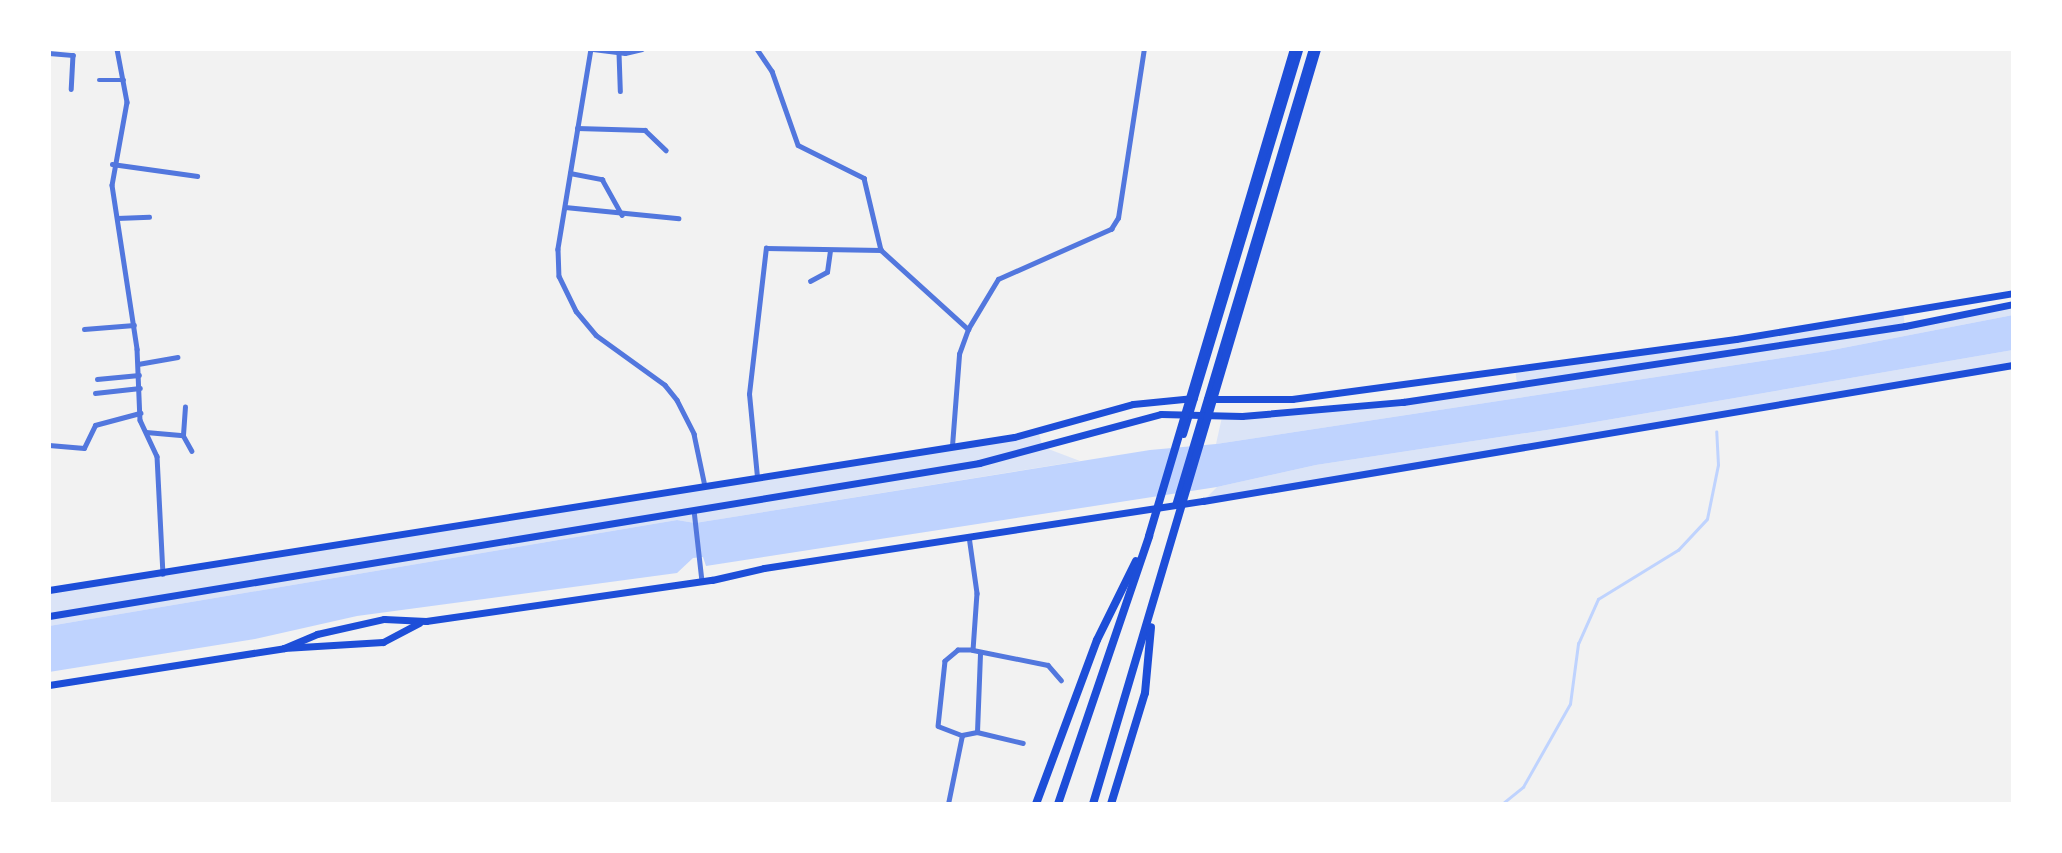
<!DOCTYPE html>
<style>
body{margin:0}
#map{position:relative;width:2062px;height:853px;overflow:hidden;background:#f2f2f2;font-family:"Public Sans",sans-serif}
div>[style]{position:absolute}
.green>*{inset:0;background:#dbe4f7}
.water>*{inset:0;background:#bfd3fe}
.stream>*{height:2.5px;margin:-1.25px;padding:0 1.25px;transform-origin:1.25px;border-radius:1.25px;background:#bfd3fe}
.minor>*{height:4.5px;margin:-2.25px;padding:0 2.25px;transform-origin:2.25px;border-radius:2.25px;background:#5277de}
.primary>*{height:7px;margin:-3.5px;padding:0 3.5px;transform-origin:3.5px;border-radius:3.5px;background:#1d4ed8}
.motorway>*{height:8px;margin:-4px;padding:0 4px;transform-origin:4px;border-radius:4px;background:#1d4ed8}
span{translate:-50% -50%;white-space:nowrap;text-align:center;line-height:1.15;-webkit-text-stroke:6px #fff;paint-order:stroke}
.frame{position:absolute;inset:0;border:51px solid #fff;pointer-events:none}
</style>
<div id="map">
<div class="green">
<div style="clip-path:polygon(2013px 304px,2013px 315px,1827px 351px,1216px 444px,1222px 417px,1293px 413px,1517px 384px,1515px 368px,1903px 312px,1905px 326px)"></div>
<div style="clip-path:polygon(2013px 350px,2013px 365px,1203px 501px,1217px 487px,1316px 465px,1566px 427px)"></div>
<div style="clip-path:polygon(1038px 431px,1043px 447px,1080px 461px,695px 523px,677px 520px,49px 626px,49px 590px)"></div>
</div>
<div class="water">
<div style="clip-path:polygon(2013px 315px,2013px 350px,1566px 427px,1316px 465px,1217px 487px,706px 566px,703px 557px,693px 558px,677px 573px,357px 616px,255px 639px,49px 672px,49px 626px,677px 520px,695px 523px,1150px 450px,1216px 444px,1827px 351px)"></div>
</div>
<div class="stream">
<div style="left:1502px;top:804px;width:27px;rotate:-39deg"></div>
<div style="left:1523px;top:787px;width:95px;rotate:-60.5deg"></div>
<div style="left:1570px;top:704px;width:61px;rotate:-82.4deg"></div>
<div style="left:1578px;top:644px;width:49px;rotate:-66deg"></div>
<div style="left:1598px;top:599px;width:94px;rotate:-31.5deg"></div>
<div style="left:1678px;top:550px;width:42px;rotate:-46.9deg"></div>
<div style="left:1707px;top:519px;width:55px;rotate:-78.5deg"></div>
<div style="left:1718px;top:465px;width:33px;rotate:-93deg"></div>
</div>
<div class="minor">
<div style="left:117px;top:49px;width:54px;rotate:79.3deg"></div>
<div style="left:127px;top:102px;width:84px;rotate:100.2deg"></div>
<div style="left:112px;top:185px;width:166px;rotate:81.3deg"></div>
<div style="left:137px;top:349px;width:71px;rotate:87.6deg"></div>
<div style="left:140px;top:420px;width:40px;rotate:65deg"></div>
<div style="left:157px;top:456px;width:118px;rotate:87.1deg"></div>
<div style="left:591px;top:49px;width:203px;rotate:99.4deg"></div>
<div style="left:558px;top:249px;width:27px;rotate:88deg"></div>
<div style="left:559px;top:276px;width:39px;rotate:64deg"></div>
<div style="left:576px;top:311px;width:31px;rotate:50deg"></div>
<div style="left:596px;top:335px;width:85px;rotate:35.9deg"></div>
<div style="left:665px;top:385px;width:19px;rotate:51deg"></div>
<div style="left:677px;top:400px;width:38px;rotate:63deg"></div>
<div style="left:694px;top:434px;width:53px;rotate:78.1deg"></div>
<div style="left:593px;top:49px;width:32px;rotate:7deg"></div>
<div style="left:625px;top:53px;width:17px;rotate:-13deg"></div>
<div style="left:757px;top:49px;width:27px;rotate:56deg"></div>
<div style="left:772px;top:71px;width:78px;rotate:70.6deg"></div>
<div style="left:798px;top:145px;width:74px;rotate:26.6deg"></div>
<div style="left:864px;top:178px;width:74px;rotate:76.7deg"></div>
<div style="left:881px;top:250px;width:118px;rotate:42.2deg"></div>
<div style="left:49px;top:53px;width:24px;rotate:5deg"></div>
<div style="left:73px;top:55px;width:34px;rotate:93deg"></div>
<div style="left:619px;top:53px;width:38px;rotate:88deg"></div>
<div style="left:99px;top:80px;width:25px"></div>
<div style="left:577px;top:128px;width:68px;rotate:1.7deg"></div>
<div style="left:645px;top:130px;width:29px;rotate:44deg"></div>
<div style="left:112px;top:164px;width:86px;rotate:8deg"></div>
<div style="left:570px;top:173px;width:33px;rotate:11deg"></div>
<div style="left:602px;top:179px;width:41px;rotate:60.9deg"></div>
<div style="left:565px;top:207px;width:114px;rotate:5.6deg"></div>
<div style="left:117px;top:218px;width:32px;rotate:-2deg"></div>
<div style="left:810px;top:281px;width:19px;rotate:-28deg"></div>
<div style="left:827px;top:272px;width:21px;rotate:-82deg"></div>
<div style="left:84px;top:329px;width:50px;rotate:-4.6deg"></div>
<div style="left:138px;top:364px;width:40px;rotate:-10deg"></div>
<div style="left:97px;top:379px;width:42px;rotate:-5.4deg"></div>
<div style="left:95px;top:393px;width:45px;rotate:-6.3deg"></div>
<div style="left:146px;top:432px;width:37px;rotate:5deg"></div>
<div style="left:183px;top:435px;width:18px;rotate:61deg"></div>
<div style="left:183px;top:435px;width:28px;rotate:-86deg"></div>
<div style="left:49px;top:445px;width:35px;rotate:5deg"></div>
<div style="left:84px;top:448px;width:25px;rotate:-64deg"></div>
<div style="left:95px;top:425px;width:47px;rotate:-14.9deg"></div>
<div style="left:952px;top:446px;width:92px;rotate:-85.6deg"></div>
<div style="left:959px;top:354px;width:27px;rotate:-70deg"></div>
<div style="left:968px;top:329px;width:58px;rotate:-59deg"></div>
<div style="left:998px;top:279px;width:124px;rotate:-23.9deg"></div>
<div style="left:1111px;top:229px;width:13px;rotate:-58deg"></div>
<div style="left:1118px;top:218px;width:171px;rotate:-81.3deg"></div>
<div style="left:757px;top:477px;width:83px;rotate:-95.5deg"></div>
<div style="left:749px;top:394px;width:147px;rotate:-83.4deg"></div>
<div style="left:766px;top:248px;width:115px;rotate:1deg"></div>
<div style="left:694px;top:510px;width:71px;rotate:83.6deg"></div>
<div style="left:969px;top:536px;width:58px;rotate:82deg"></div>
<div style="left:977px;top:593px;width:57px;rotate:94deg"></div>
<div style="left:973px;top:650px;width:76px;rotate:11.3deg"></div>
<div style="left:1048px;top:665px;width:20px;rotate:49deg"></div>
<div style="left:973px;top:650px;width:15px;rotate:180deg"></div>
<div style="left:958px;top:650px;width:17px;rotate:140deg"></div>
<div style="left:945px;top:661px;width:65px;rotate:96.1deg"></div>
<div style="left:938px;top:726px;width:26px;rotate:21deg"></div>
<div style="left:962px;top:735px;width:15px;rotate:-11deg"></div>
<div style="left:977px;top:732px;width:47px;rotate:13.4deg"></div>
<div style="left:977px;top:732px;width:78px;rotate:-87.8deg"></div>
<div style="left:948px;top:804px;width:70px;rotate:-78.5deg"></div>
</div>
<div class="primary">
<div style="left:1207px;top:399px;width:85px"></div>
<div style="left:1292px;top:399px;width:448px;rotate:-7.7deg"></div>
<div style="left:1736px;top:339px;width:281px;rotate:-9.4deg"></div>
<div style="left:1183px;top:434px;width:402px;rotate:-73.2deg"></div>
<div style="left:1175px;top:505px;width:476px;rotate:-73.3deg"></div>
<div style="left:49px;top:590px;width:977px;rotate:-9.01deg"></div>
<div style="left:1014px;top:437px;width:123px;rotate:-15.5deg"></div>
<div style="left:1133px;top:404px;width:61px;rotate:-5.6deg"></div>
<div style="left:49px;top:616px;width:943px;rotate:-9.34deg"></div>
<div style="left:979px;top:463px;width:188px;rotate:-15.1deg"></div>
<div style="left:1161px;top:414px;width:81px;rotate:1.4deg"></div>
<div style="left:1242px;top:416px;width:162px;rotate:-5deg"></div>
<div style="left:1403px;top:402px;width:508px;rotate:-8.61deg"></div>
<div style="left:1905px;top:326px;width:110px;rotate:-11.5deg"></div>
<div style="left:284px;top:648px;width:36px;rotate:-23deg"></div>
<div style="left:317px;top:634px;width:69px;rotate:-12.6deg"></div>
<div style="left:384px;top:619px;width:42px;rotate:2.7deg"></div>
<div style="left:426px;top:621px;width:289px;rotate:-8.2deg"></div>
<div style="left:712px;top:580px;width:53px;rotate:-13deg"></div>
<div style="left:764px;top:568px;width:444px;rotate:-8.7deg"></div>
<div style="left:1203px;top:501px;width:821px;rotate:-9.53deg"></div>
<div style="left:49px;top:685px;width:238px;rotate:-8.9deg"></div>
<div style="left:284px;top:648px;width:99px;rotate:-3.5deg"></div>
<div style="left:383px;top:642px;width:41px;rotate:-27.8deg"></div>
</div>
<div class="motorway">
<div style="left:1036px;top:804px;width:175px;rotate:-69.6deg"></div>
<div style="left:1097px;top:640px;width:88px;rotate:-63.7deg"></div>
<div style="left:1058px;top:804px;width:283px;rotate:-71.2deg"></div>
<div style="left:1149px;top:536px;width:508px;rotate:-73.42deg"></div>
<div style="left:1093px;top:804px;width:788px;rotate:-73.47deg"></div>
<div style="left:1111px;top:804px;width:116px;rotate:-73deg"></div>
<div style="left:1145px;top:693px;width:66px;rotate:-84.8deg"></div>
</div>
<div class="frame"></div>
</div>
